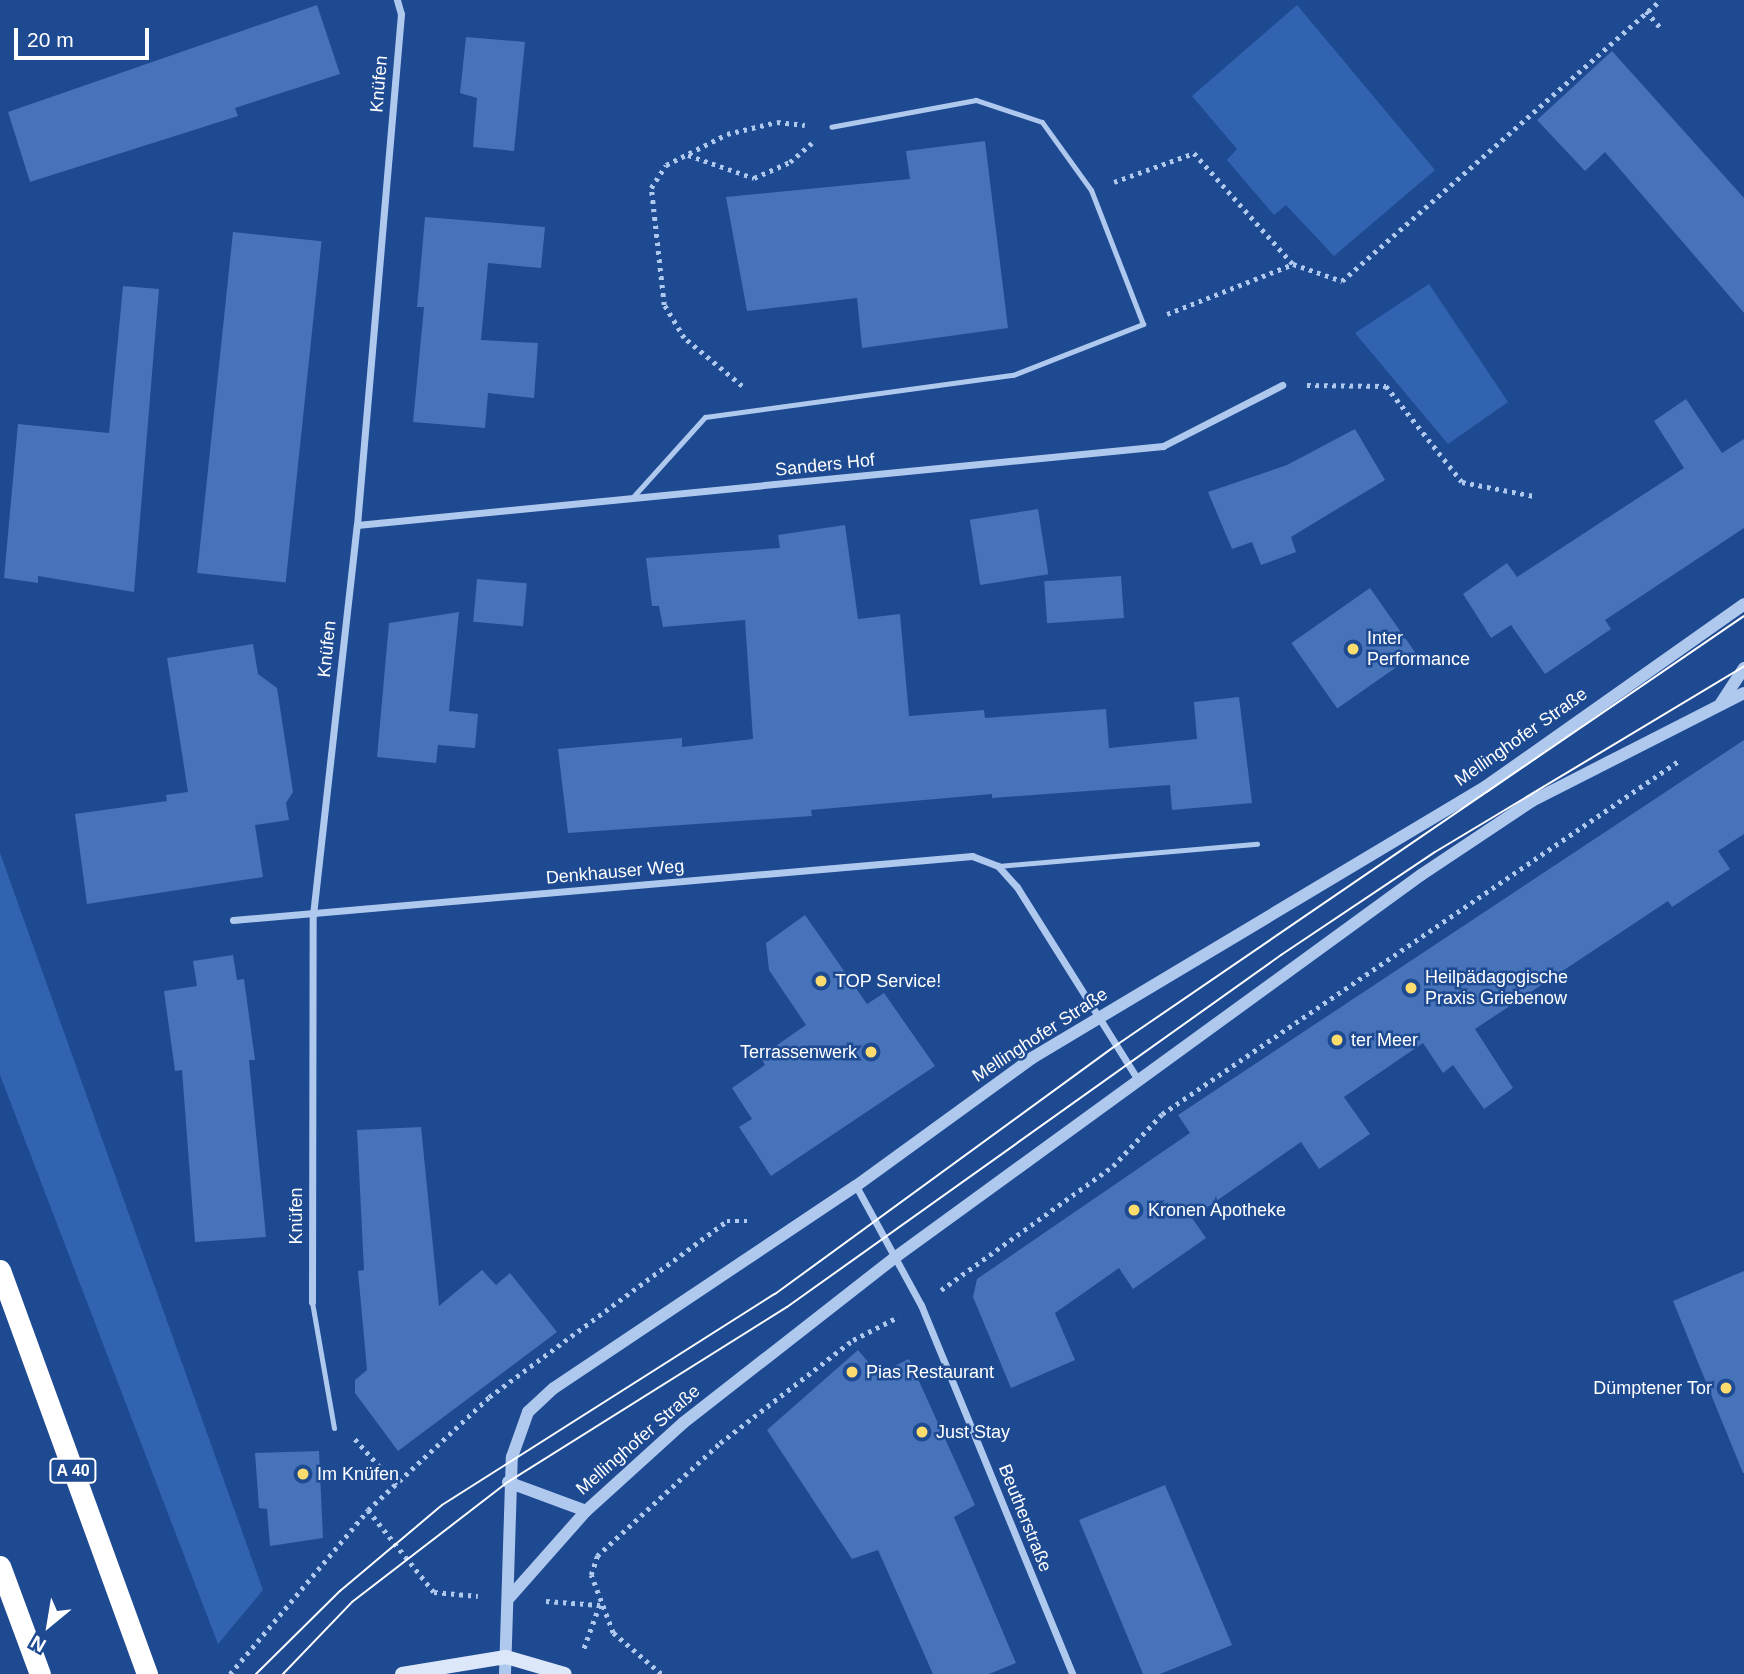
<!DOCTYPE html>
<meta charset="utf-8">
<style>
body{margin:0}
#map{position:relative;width:1744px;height:1674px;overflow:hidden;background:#1e4a92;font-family:Helvetica,sans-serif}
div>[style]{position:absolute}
.green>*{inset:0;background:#3163b0}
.building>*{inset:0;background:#4673b9;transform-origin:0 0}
.path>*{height:4.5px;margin-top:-2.25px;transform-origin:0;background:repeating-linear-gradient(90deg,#afc8ee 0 3.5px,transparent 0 8.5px)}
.service>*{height:5px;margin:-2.5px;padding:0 2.5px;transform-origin:2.5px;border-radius:2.5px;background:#afc8ee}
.minor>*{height:7px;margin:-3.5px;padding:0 3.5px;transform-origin:3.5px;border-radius:3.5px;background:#afc8ee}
.tertiary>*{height:12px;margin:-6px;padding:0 6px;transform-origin:6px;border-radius:6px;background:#afc8ee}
.secondary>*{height:14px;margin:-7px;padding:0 7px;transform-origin:7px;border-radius:7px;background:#dce7fa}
.motorway>*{height:21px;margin:-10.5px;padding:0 10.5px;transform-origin:10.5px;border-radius:10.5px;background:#fff}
.tram>*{height:2px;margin:-1px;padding:0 1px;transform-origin:1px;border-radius:1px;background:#fff}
.dots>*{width:19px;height:19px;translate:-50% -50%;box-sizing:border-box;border:4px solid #1e4a92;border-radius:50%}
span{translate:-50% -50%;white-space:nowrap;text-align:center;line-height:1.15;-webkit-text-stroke:5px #1e4a92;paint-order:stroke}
.shield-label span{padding:2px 5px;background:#1e4a92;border:2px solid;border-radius:5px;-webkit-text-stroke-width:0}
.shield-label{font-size:16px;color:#fff;font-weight:700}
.street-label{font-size:18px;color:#fff}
.poi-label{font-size:18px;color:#fff}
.left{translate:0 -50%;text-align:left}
.right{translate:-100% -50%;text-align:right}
.north{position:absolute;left:14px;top:1590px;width:70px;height:70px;-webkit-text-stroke:5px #1e4a92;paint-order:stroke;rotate:210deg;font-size:19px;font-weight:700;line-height:28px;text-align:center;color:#fff}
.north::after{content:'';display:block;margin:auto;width:24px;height:32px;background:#fff;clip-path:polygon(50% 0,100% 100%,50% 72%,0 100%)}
.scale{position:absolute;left:14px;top:28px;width:135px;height:32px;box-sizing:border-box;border:4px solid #fff;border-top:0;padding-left:9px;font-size:21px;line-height:24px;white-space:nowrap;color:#fff;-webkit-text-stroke:5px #1e4a92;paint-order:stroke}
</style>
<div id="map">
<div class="green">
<div style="clip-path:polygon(1297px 5px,1435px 170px,1334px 256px,1286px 205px,1274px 215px,1227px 160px,1237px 149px,1192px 96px)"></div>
<div style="clip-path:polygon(1429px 284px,1508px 402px,1448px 444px,1355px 333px)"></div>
<div style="clip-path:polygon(0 853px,263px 1590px,218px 1644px,0 1075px)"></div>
</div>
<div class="building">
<div style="clip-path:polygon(317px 5px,340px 74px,235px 108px,238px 116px,30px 182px,8px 112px)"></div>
<div style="clip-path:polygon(466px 37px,525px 42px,514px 151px,473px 147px,477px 98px,460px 93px)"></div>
<div style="clip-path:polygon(1612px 51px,1744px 198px,1744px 313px,1605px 152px,1585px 171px,1537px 120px)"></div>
<div style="clip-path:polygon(985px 141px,1008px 328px,862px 348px,857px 298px,747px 311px,726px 197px,910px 179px,906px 151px)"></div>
<div style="clip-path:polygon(425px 217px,545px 227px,541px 268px,488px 263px,481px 340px,538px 343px,534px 398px,488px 393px,485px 428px,413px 422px,424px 307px,417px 307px)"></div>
<div style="left:233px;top:232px;width:89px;height:343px;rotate:6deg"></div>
<div style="clip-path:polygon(123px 286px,159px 289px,134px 592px,38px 576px,38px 583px,4px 578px,18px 424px,109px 433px)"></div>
<div style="clip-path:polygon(1686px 399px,1722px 453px,1744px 439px,1744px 528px,1605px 620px,1611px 629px,1545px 674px,1511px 625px,1491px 638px,1463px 594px,1507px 563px,1517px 577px,1684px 468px,1654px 421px)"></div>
<div style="clip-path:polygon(1355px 429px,1385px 480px,1291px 537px,1296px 552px,1261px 565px,1252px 542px,1232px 549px,1208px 492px,1287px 465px)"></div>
<div style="left:1038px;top:509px;width:66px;height:69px;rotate:81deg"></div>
<div style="clip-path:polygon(845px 525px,858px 619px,900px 614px,909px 716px,984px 710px,985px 718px,1106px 709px,1109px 748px,1197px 739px,1194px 702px,1239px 697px,1252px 803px,1172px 810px,1170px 785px,992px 798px,992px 794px,811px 810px,812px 816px,568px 833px,558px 749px,682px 738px,682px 747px,753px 739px,745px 620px,663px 627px,659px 606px,652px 606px,646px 558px,780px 548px,778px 535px)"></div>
<div style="left:1121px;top:576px;width:42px;height:77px;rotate:86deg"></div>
<div style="left:477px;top:579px;width:50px;height:43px;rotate:5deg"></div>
<div style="left:1370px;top:588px;width:80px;height:96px;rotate:55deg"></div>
<div style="clip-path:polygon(459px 612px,449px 711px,478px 714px,475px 748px,438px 745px,436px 763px,377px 757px,389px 623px)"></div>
<div style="clip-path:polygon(253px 644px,258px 674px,277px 688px,293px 792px,286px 803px,289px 820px,255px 825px,263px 877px,87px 904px,75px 814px,167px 801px,166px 795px,188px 792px,167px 658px)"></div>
<div style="clip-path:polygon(1744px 740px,1744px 834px,1718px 851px,1730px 869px,1672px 907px,1668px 901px,1475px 1029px,1513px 1088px,1484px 1109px,1453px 1065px,1443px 1073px,1423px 1043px,1344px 1097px,1370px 1134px,1319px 1169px,1301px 1142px,1192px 1218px,1206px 1238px,1133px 1289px,1119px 1268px,1055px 1313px,1075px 1360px,1011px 1388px,973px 1297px,977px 1279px,1190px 1133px,1178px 1115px)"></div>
<div style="clip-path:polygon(805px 915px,867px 1004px,884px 993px,935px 1066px,771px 1176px,739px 1127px,752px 1119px,732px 1088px,765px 1065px,760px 1057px,806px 1025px,769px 970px,766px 943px)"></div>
<div style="clip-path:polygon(233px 955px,237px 980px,244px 979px,255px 1060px,249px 1060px,266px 1237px,195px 1242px,182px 1070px,175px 1071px,164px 991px,197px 986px,193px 961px)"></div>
<div style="clip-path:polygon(421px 1127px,439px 1306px,482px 1270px,496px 1285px,510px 1273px,557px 1332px,398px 1451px,355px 1393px,355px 1380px,367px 1370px,358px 1271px,364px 1270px,357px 1130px)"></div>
<div style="clip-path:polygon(1744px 1271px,1744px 1473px,1743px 1473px,1673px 1301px)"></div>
<div style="clip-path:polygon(858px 1350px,878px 1374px,909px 1359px,975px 1505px,954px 1517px,1016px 1663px,989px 1674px,933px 1674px,878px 1550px,852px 1559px,767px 1430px)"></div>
<div style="clip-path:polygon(319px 1451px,323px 1538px,270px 1546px,267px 1509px,259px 1508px,255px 1453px)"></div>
<div style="clip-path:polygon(1165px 1485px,1232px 1645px,1160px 1674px,1143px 1674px,1079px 1520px)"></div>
</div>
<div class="path">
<div style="left:1646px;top:11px;width:21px;rotate:49deg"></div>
<div style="left:688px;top:155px;width:70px;rotate:19.2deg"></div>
<div style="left:754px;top:178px;width:39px;rotate:-24deg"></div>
<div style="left:790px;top:162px;width:29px;rotate:-41deg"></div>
<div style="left:1114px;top:182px;width:85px;rotate:-19.9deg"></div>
<div style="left:1194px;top:153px;width:149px;rotate:48.3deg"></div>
<div style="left:1167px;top:314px;width:136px;rotate:-21.6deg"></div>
<div style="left:1293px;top:264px;width:52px;rotate:19.1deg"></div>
<div style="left:1342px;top:281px;width:425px;rotate:-41.4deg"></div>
<div style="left:1307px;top:385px;width:79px;rotate:0.7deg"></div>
<div style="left:1386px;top:386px;width:122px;rotate:51.6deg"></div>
<div style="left:1462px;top:482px;width:73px;rotate:11deg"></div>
<div style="left:742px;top:386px;width:75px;rotate:-140.4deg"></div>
<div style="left:684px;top:338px;width:39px;rotate:-121deg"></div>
<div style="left:664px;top:305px;width:118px;rotate:-96.3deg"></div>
<div style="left:651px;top:188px;width:27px;rotate:-57deg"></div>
<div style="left:666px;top:165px;width:68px;rotate:-26.9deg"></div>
<div style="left:727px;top:134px;width:51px;rotate:-13.5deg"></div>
<div style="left:777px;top:122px;width:28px;rotate:6deg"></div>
<div style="left:941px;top:1290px;width:212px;rotate:-35.8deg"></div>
<div style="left:1113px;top:1166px;width:71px;rotate:-46.7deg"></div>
<div style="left:1162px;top:1114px;width:624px;rotate:-34.35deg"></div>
<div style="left:355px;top:1439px;width:62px;rotate:48.3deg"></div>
<div style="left:368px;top:1510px;width:105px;rotate:51.2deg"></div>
<div style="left:434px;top:1592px;width:44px;rotate:5.2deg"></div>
<div style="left:546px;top:1601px;width:54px;rotate:4.2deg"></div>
<div style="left:600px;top:1605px;width:50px;rotate:109.9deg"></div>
<div style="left:230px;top:1674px;width:214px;rotate:-49.9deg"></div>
<div style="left:368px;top:1510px;width:166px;rotate:-43deg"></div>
<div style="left:489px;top:1397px;width:296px;rotate:-36.5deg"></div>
<div style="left:727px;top:1221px;width:20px"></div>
<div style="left:661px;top:1674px;width:63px;rotate:-139.5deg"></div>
<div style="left:613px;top:1633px;width:62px;rotate:-110.8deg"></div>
<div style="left:591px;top:1575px;width:20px;rotate:-72deg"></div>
<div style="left:597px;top:1556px;width:167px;rotate:-42.6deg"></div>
<div style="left:720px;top:1443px;width:168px;rotate:-37.8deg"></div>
<div style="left:853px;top:1340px;width:51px;rotate:-27.1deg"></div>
</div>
<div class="service">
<div style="left:632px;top:498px;width:109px;rotate:-48deg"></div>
<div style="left:705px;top:417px;width:311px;rotate:-7.8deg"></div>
<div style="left:1013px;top:375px;width:140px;rotate:-21.4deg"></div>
<div style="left:1143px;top:324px;width:144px;rotate:-111.2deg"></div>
<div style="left:1091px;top:190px;width:84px;rotate:-125.8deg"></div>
<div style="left:1042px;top:122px;width:70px;rotate:-161.6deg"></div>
<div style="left:976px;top:100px;width:147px;rotate:169.5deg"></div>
<div style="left:998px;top:866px;width:260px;rotate:-4.9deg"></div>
<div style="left:312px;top:1302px;width:128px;rotate:80.1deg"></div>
</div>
<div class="minor">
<div style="left:357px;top:525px;width:810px;rotate:-5.6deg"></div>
<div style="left:1163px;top:446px;width:134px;rotate:-27.1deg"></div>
<div style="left:233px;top:920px;width:742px;rotate:-4.95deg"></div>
<div style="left:972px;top:856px;width:28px;rotate:21deg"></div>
<div style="left:998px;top:866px;width:28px;rotate:48deg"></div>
<div style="left:1017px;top:887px;width:228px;rotate:57.9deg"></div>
<div style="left:856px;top:1186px;width:136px;rotate:61.4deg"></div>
<div style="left:921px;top:1305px;width:399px;rotate:67.7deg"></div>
<div style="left:312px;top:1302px;width:387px;rotate:-89.9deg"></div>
<div style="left:313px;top:915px;width:392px;rotate:-83.6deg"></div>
<div style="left:357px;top:525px;width:513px;rotate:-85.08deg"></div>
<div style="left:401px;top:14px;width:15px;rotate:-106deg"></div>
</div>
<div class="tertiary">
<div style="left:1721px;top:703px;width:42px;rotate:-56.7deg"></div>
<div style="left:508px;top:1482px;width:83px;rotate:20.4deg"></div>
<div style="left:509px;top:1598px;width:116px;rotate:-48.5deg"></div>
<div style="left:586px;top:1511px;width:131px;rotate:-42.2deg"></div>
<div style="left:683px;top:1423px;width:271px;rotate:-38deg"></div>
<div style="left:897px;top:1256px;width:648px;rotate:-36.02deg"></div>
<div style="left:1421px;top:875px;width:133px;rotate:-33.7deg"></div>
<div style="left:1532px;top:801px;width:238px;rotate:-27deg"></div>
<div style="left:505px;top:1674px;width:217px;rotate:-88.2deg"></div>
<div style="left:512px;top:1457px;width:48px;rotate:-70.4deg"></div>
<div style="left:528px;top:1412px;width:35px;rotate:-43deg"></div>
<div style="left:554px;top:1388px;width:363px;rotate:-33.8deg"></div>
<div style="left:856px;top:1186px;width:218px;rotate:-36deg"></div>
<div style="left:1032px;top:1058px;width:528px;rotate:-30.89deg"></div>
<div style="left:1485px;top:787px;width:317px;rotate:-35.2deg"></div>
</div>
<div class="secondary">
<div style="left:402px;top:1674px;width:105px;rotate:-9.3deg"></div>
<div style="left:506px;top:1657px;width:61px;rotate:16.1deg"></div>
</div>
<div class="motorway">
<div style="left:0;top:1270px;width:430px;rotate:70deg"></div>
<div style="left:0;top:1566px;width:115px;rotate:69.7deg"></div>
</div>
<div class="tram">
<div style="left:256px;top:1674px;width:118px;rotate:-44.7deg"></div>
<div style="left:340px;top:1591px;width:133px;rotate:-40.1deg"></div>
<div style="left:442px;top:1505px;width:394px;rotate:-32.4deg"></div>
<div style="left:775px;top:1294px;width:424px;rotate:-36.1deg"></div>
<div style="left:1118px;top:1044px;width:758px;rotate:-34.36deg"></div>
<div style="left:283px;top:1674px;width:100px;rotate:-46.2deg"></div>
<div style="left:352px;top:1602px;width:197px;rotate:-37.6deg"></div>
<div style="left:508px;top:1482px;width:329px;rotate:-32.1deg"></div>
<div style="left:787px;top:1307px;width:607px;rotate:-35.47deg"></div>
<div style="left:1281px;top:955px;width:185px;rotate:-33.8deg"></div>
<div style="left:1435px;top:852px;width:361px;rotate:-31deg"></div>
</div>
<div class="dots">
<div style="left:1353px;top:649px;background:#fddc6e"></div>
<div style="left:821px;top:981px;background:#fddc6e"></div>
<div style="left:1411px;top:988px;background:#fddc6e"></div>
<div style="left:1337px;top:1040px;background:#fddc6e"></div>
<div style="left:871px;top:1052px;background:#fddc6e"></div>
<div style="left:1134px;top:1210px;background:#fddc6e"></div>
<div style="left:852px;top:1372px;background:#fddc6e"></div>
<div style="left:1726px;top:1388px;background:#fddc6e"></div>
<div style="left:922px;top:1432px;background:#fddc6e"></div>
<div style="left:303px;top:1474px;background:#fddc6e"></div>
</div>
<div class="shield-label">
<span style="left:73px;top:1471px">A 40</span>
</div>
<div class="street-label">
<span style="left:379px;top:84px;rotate:-85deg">Knüfen</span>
<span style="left:825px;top:465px;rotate:-6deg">Sanders Hof</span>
<span style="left:327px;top:649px;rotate:-84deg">Knüfen</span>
<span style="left:1521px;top:737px;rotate:-35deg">Mellinghofer Straße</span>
<span style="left:615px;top:872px;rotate:-5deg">Denkhauser Weg</span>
<span style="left:1040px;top:1035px;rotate:-33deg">Mellinghofer Straße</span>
<span style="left:296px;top:1216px;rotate:-90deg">Knüfen</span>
<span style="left:638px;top:1440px;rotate:-41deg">Mellinghofer Straße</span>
<span style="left:1025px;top:1518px;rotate:68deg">Beutherstraße</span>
</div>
<div class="poi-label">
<span class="left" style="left:1367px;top:649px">Inter<br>Performance</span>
<span class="left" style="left:1425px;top:988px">Heilpädagogische<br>Praxis Griebenow</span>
<span class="left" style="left:835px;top:981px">TOP Service!</span>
<span class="left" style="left:1351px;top:1040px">ter Meer</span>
<span class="right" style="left:857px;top:1052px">Terrassenwerk</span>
<span class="left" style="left:1148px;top:1210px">Kronen Apotheke</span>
<span class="left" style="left:866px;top:1372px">Pias Restaurant</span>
<span class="right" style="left:1712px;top:1388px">Dümptener Tor</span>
<span class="left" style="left:936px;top:1432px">Just Stay</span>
<span class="left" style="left:317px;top:1474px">Im Knüfen</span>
</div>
<div class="north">N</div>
<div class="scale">20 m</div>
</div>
